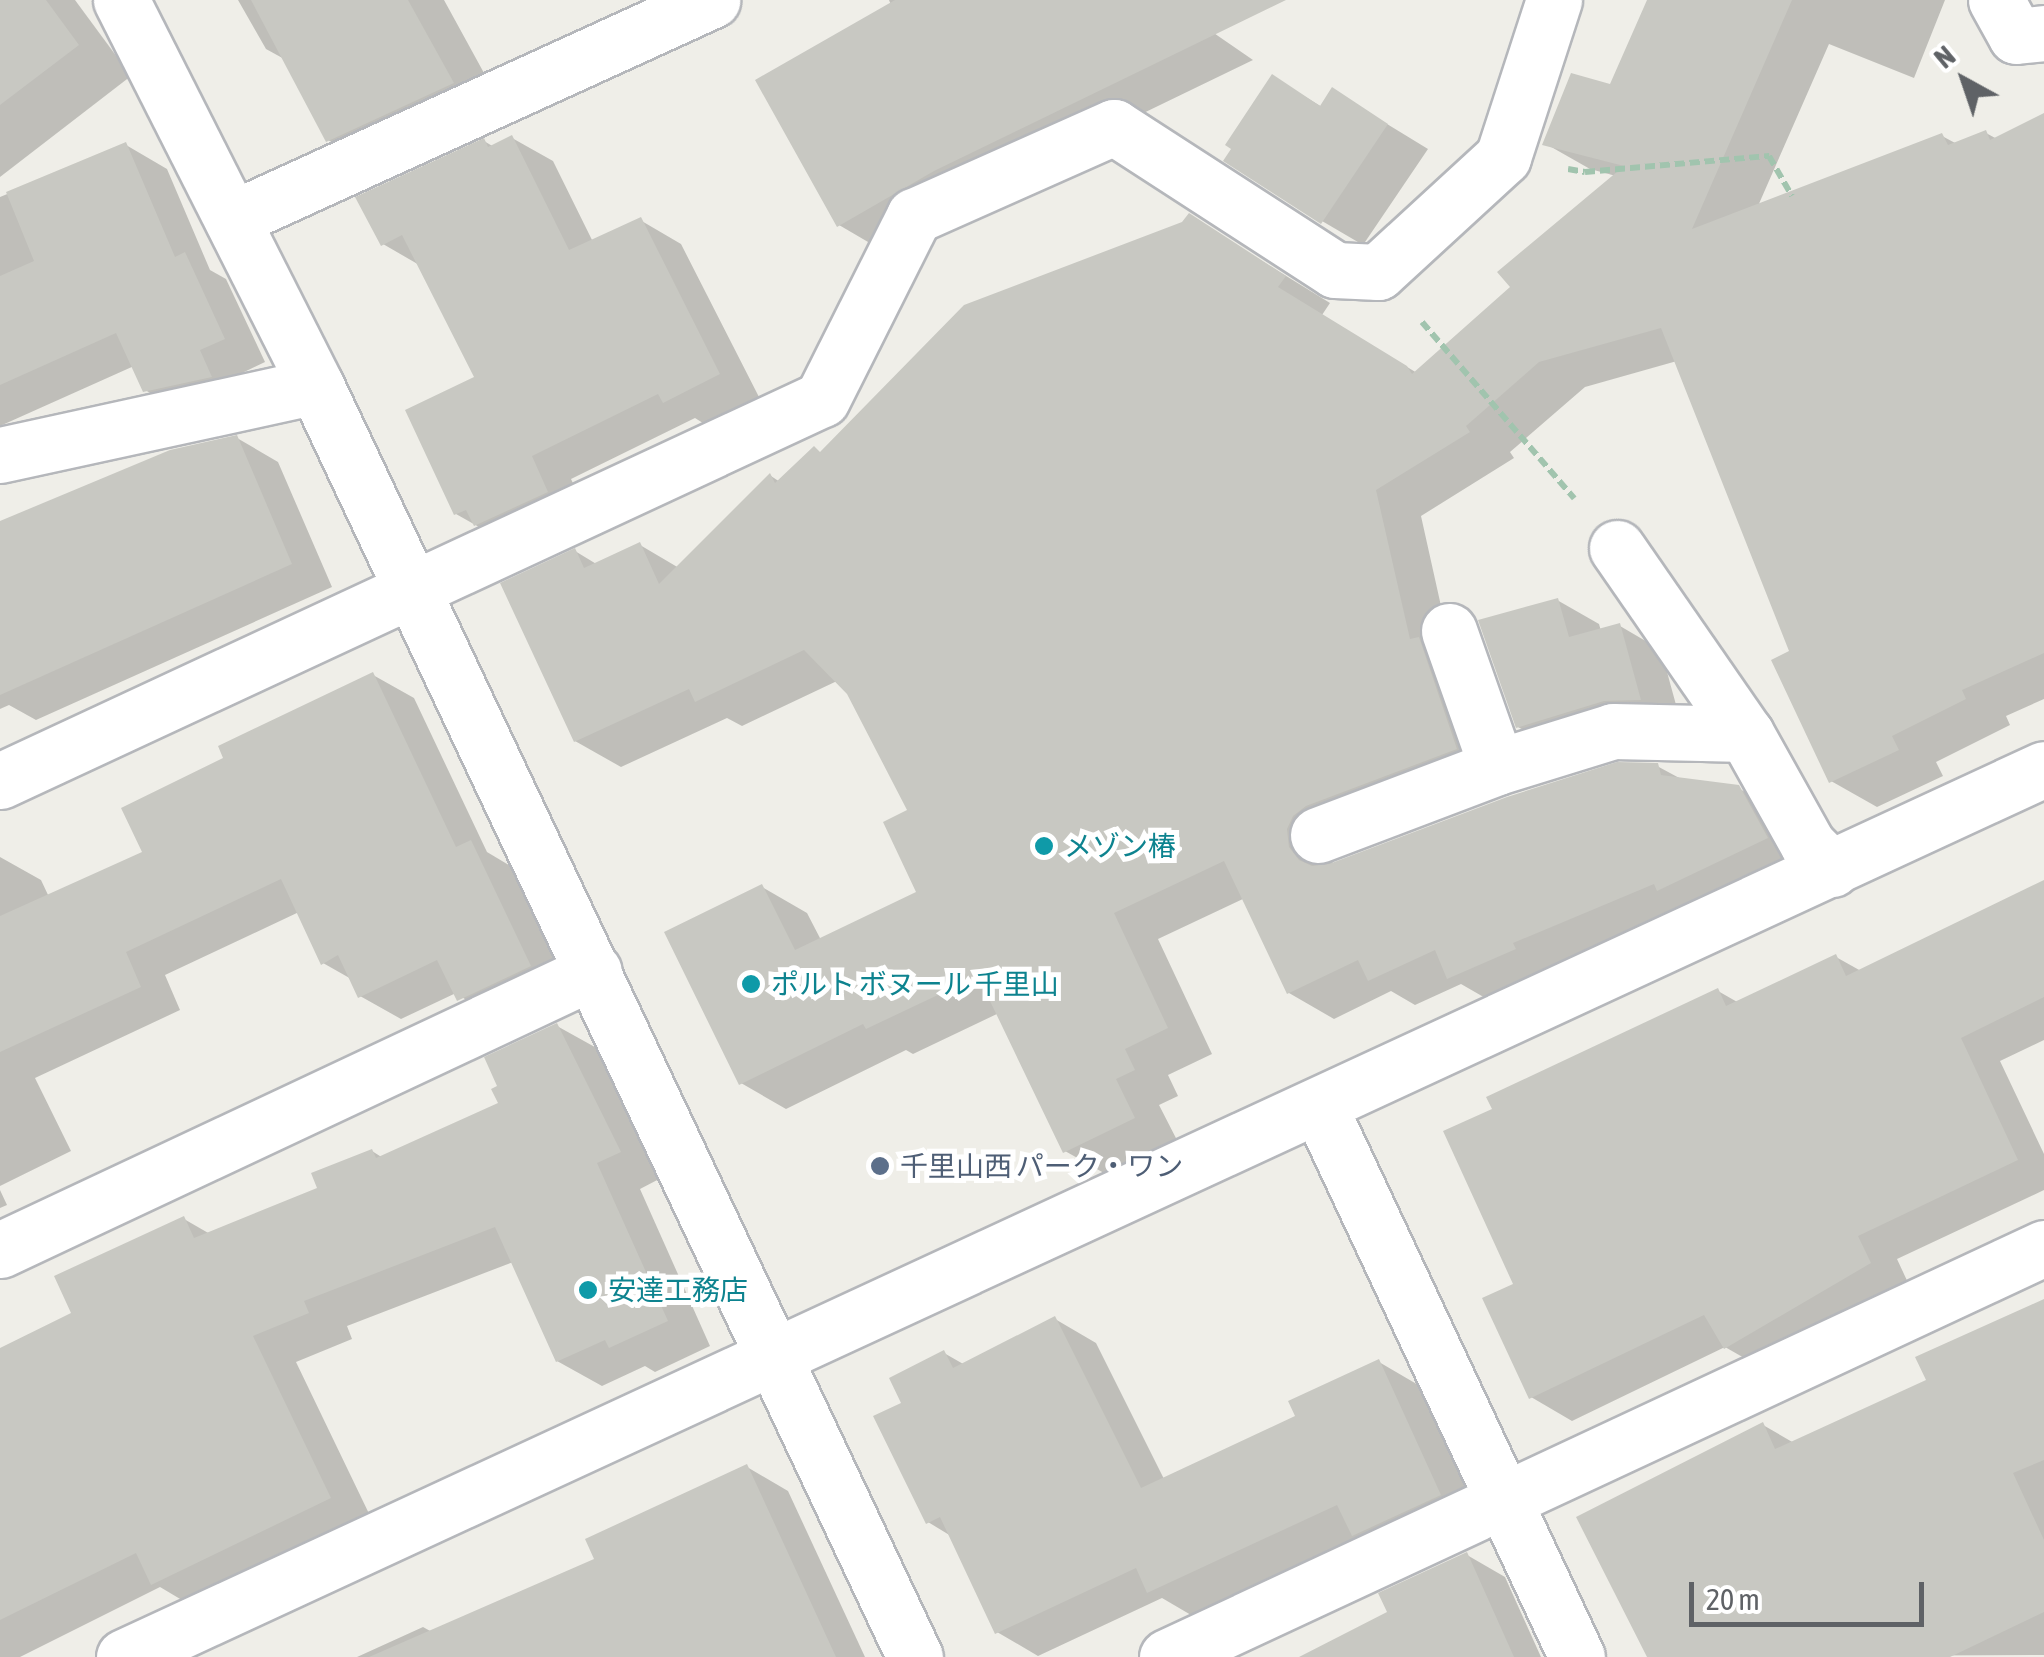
<!DOCTYPE html>
<meta charset="utf-8">
<style>
body{margin:0}
#map{position:relative;width:2044px;height:1657px;overflow:hidden;background:#efeee8;font-family:"Asap Condensed","Noto Sans JP",sans-serif}
div>[style]{position:absolute}
.shadow>*{inset:0;background:#0003}
.building>*{inset:0;background:#c8c8c2}
.path>*{height:6px;margin-top:-3px;transform-origin:0;background:repeating-linear-gradient(90deg,#a1c4ae 0 10px,transparent 0 15px)}
.roads{filter:drop-shadow(2px 0 #b5b7bb) drop-shadow(-2px 0 #b5b7bb) drop-shadow(0 2px #b5b7bb) drop-shadow(0 -2px #b5b7bb)}
.minor>*{height:55px;margin:-27.5px;padding:0 27.5px;transform-origin:27.5px;border-radius:27.5px;background:#fff}
.dots>*{width:28px;height:28px;translate:-50% -50%;box-sizing:border-box;border:5px solid #fff;border-radius:50%}
span{translate:-50% -50%;white-space:nowrap;text-align:center;line-height:1.15;-webkit-text-stroke:10px #fff;paint-order:stroke}
.culture-label{font-size:28px;color:#0d838f}
.left{translate:0 -50%;text-align:left}
.service-label{font-size:28px;color:#4e5e75}
.north{position:absolute;left:1914px;top:30px;width:100px;height:100px;-webkit-text-stroke:8px #fff;paint-order:stroke;rotate:320deg;font-size:28px;font-weight:700;line-height:40px;text-align:center;color:#5f6266}
.north::after{content:'';display:block;margin:auto;width:35px;height:45px;background:#5f6266;clip-path:polygon(50% 0,100% 100%,50% 72%,0 100%)}
.scale{position:absolute;left:1689px;top:1582px;width:235px;height:45px;box-sizing:border-box;border:5px solid #5f6266;border-top:0;padding-left:12px;font-size:30px;line-height:35px;white-space:nowrap;color:#5f6266;-webkit-text-stroke:8px #fff;paint-order:stroke}
</style>
<div id="map">
<div class="shadow">
<div style="clip-path:polygon(0 0,75px 0,131px 76px,0 177px)"></div>
<div style="clip-path:polygon(238px 0,444px 0,507px 115px,383px 172px,328px 140px,286px 60px,266px 49px)"></div>
<div style="clip-path:polygon(889px 0,1250px 0,1208px 29px,1253px 60px,943px 210px,880px 249px,839px 225px,891px 5px)"></div>
<div style="clip-path:polygon(1650px 0,1945px 0,1914px 78px,1829px 44px,1758px 206px,1942px 136px,1957px 144px,1986px 133px,1997px 139px,2044px 115px,2044px 699px,2006px 716px,2010px 725px,1936px 762px,1943px 776px,1877px 807px,1831px 781px,1792px 652px,1677px 361px,1585px 387px,1510px 452px,1514px 458px,1421px 516px,1453px 660px,1501px 774px,1332px 856px,1333px 865px,1657px 766px,1683px 780px,1738px 788px,1784px 814px,1812px 864px,1494px 1003px,1461px 984px,1415px 1005px,1391px 991px,1334px 1019px,1289px 993px,1245px 898px,1158px 939px,1212px 1054px,1168px 1075px,1178px 1096px,1159px 1105px,1179px 1144px,1111px 1177px,1065px 1151px,999px 1013px,913px 1054px,906px 1050px,786px 1109px,741px 1083px,762px 887px,807px 913px,821px 940px,919px 893px,910px 812px,849px 693px,837px 681px,742px 726px,727px 718px,621px 767px,575px 741px,575px 551px,598px 565px,640px 545px,679px 568px,771px 476px,780px 482px,1184px 224px,1189px 216px,1330px 303px,1322px 315px,1417px 373px,1513px 287px,1616px 176px,1590px 169px,1546px 144px,1611px 87px)"></div>
<div style="clip-path:polygon(1273px 77px,1322px 107px,1333px 91px,1428px 149px,1363px 245px,1322px 221px)"></div>
<div style="clip-path:polygon(512px 138px,553px 161px,593px 242px,640px 220px,681px 244px,759px 397px,706px 425px,695px 418px,571px 479px,588px 515px,516px 548px,456px 514px,477px 379px,421px 266px,383px 244px,484px 141px,494px 147px)"></div>
<div style="clip-path:polygon(126px 145px,167px 169px,210px 270px,226px 279px,265px 362px,240px 374px,252px 400px,187px 414px,145px 390px,134px 366px,0 426px,0 197px)"></div>
<div style="clip-path:polygon(237px 438px,278px 462px,332px 587px,36px 720px,9px 705px,0 709px,0 523px)"></div>
<div style="clip-path:polygon(1557px 600px,1599px 624px,1601px 631px,1620px 626px,1661px 650px,1681px 723px,1560px 750px,1518px 727px)"></div>
<div style="clip-path:polygon(373px 675px,414px 698px,487px 852px,512px 867px,570px 990px,500px 1023px,456px 993px,401px 1019px,360px 996px,353px 980px,323px 963px,299px 912px,165px 975px,180px 1010px,35px 1078px,71px 1151px,0 1186px,0 857px,41px 880px,49px 897px,145px 853px,227px 760px)"></div>
<div style="clip-path:polygon(2044px 883px,2044px 1040px,2000px 1061px,2044px 1154px,2044px 1190px,1897px 1259px,1910px 1287px,1767px 1371px,1725px 1347px,1572px 1421px,1531px 1397px,1495px 1110px,1718px 991px,1739px 1003px,1836px 957px,1861px 971px)"></div>
<div style="clip-path:polygon(557px 1026px,602px 1051px,663px 1177px,640px 1189px,710px 1346px,655px 1372px,645px 1366px,602px 1386px,557px 1361px,513px 1262px,347px 1326px,352px 1339px,296px 1362px,374px 1524px,197px 1609px,160px 1587px,20px 1657px,0 1657px,0 1350px,74px 1314px,184px 1219px,210px 1234px,320px 1190px,372px 1151px,383px 1158px,501px 1105px)"></div>
<div style="clip-path:polygon(0 1190px,7px 1205px,0 1208px)"></div>
<div style="clip-path:polygon(1055px 1319px,1096px 1343px,1164px 1479px,1299px 1417px,1379px 1362px,1420px 1386px,1481px 1518px,1395px 1558px,1358px 1537px,1191px 1615px,1162px 1598px,1038px 1656px,997px 1632px,951px 1536px,928px 1522px,904px 1404px,944px 1353px,965px 1365px)"></div>
<div style="clip-path:polygon(2044px 1343px,2044px 1655px,1650px 1657px,1763px 1425px,1794px 1443px)"></div>
<div style="clip-path:polygon(747px 1467px,788px 1491px,865px 1657px,357px 1657px,423px 1627px,432px 1632px,597px 1561px)"></div>
<div style="clip-path:polygon(1467px 1555px,1505px 1577px,1541px 1657px,1305px 1657px,1391px 1614px)"></div>
</div>
<div class="building">
<div style="clip-path:polygon(0 0,46px 0,79px 45px,0 105px)"></div>
<div style="clip-path:polygon(251px 0,408px 0,454px 83px,326px 142px)"></div>
<div style="clip-path:polygon(895px 0,1286px 0,934px 171px,837px 227px,755px 80px)"></div>
<div style="clip-path:polygon(1647px 0,1792px 0,1692px 229px,1942px 133px,1948px 145px,1986px 130px,1990px 140px,2044px 113px,2044px 653px,1962px 690px,1966px 699px,1892px 736px,1899px 750px,1829px 783px,1771px 660px,1789px 651px,1661px 328px,1539px 362px,1466px 426px,1470px 432px,1376px 490px,1410px 639px,1419px 637px,1457px 749px,1306px 806px,1293px 816px,1287px 829px,1289px 847px,1299px 860px,1312px 866px,1329px 864px,1507px 797px,1617px 762px,1658px 763px,1661px 775px,1739px 785px,1768px 838px,1657px 891px,1654px 884px,1513px 943px,1516px 949px,1447px 979px,1435px 950px,1368px 981px,1358px 960px,1287px 994px,1224px 861px,1114px 913px,1168px 1028px,1125px 1049px,1135px 1070px,1116px 1079px,1135px 1118px,1063px 1153px,978px 976px,866px 1029px,863px 1024px,739px 1085px,664px 932px,762px 884px,795px 950px,916px 892px,883px 822px,907px 810px,847px 694px,804px 650px,695px 702px,689px 689px,574px 742px,500px 583px,575px 548px,584px 568px,640px 542px,659px 584px,770px 473px,775px 483px,814px 446px,820px 452px,964px 305px,1182px 222px,1189px 213px,1286px 276px,1278px 287px,1407px 366px,1412px 374px,1510px 287px,1497px 272px,1624px 166px,1542px 145px,1571px 73px,1610px 84px)"></div>
<div style="clip-path:polygon(1272px 74px,1320px 106px,1332px 87px,1388px 124px,1321px 224px,1223px 161px,1231px 149px,1225px 145px)"></div>
<div style="clip-path:polygon(512px 135px,569px 250px,641px 217px,720px 374px,663px 403px,658px 394px,532px 456px,548px 492px,474px 526px,466px 510px,454px 515px,405px 410px,474px 377px,402px 235px,381px 246px,355px 197px,484px 138px,488px 147px)"></div>
<div style="clip-path:polygon(126px 142px,175px 257px,185px 252px,225px 339px,200px 350px,212px 377px,143px 392px,116px 333px,0 385px,0 276px,34px 261px,6px 192px)"></div>
<div style="clip-path:polygon(237px 435px,292px 564px,0 695px,0 521px,170px 450px)"></div>
<div style="clip-path:polygon(1558px 598px,1569px 637px,1620px 623px,1641px 700px,1604px 701px,1516px 728px,1478px 620px)"></div>
<div style="clip-path:polygon(373px 672px,456px 847px,471px 840px,531px 966px,457px 1001px,437px 960px,358px 998px,338px 955px,321px 965px,281px 879px,126px 952px,141px 987px,0 1052px,0 916px,142px 852px,121px 808px,223px 758px,218px 746px)"></div>
<div style="clip-path:polygon(2044px 880px,2044px 997px,1961px 1038px,2018px 1160px,1858px 1236px,1871px 1263px,1724px 1349px,1704px 1315px,1529px 1399px,1482px 1298px,1513px 1284px,1443px 1131px,1492px 1109px,1486px 1097px,1718px 988px,1726px 1006px,1836px 954px,1846px 976px)"></div>
<div style="clip-path:polygon(557px 1023px,621px 1152px,597px 1163px,668px 1321px,609px 1348px,605px 1340px,556px 1362px,495px 1227px,304px 1301px,309px 1313px,253px 1336px,331px 1498px,151px 1585px,136px 1553px,0 1620px,0 1348px,71px 1313px,54px 1276px,184px 1216px,194px 1238px,317px 1188px,311px 1173px,372px 1149px,376px 1158px,498px 1103px,491px 1089px,497px 1086px,484px 1057px)"></div>
<div style="clip-path:polygon(2044px 1299px,2044px 1460px,2013px 1473px,2044px 1540px,2044px 1612px,1950px 1657px,1647px 1657px,1576px 1517px,1763px 1422px,1775px 1449px,1926px 1380px,1915px 1357px)"></div>
<div style="clip-path:polygon(1055px 1316px,1141px 1488px,1295px 1416px,1288px 1401px,1379px 1359px,1441px 1495px,1352px 1536px,1337px 1505px,1147px 1593px,1136px 1568px,995px 1634px,940px 1517px,926px 1524px,873px 1416px,901px 1403px,889px 1378px,944px 1350px,953px 1368px)"></div>
<div style="clip-path:polygon(747px 1464px,836px 1657px,369px 1657px,594px 1559px,585px 1539px)"></div>
<div style="clip-path:polygon(1467px 1552px,1514px 1657px,1299px 1657px,1387px 1612px,1378px 1593px)"></div>
</div>
<div class="path">
<div style="left:1568px;top:169px;width:17px;rotate:10deg"></div>
<div style="left:1585px;top:172px;width:185px;rotate:-5deg"></div>
<div style="left:1769px;top:156px;width:46px;rotate:60.1deg"></div>
<div style="left:1422px;top:322px;width:233px;rotate:49.2deg"></div>
</div>
<div class="roads">
<div class="minor">
<div style="left:121px;top:0;width:432px;rotate:63.2deg"></div>
<div style="left:316px;top:386px;width:1405px;rotate:64.77deg"></div>
<div style="left:1996px;top:0;width:41px;rotate:60.9deg"></div>
<div style="left:2016px;top:36px;width:28px;rotate:-6deg"></div>
<div style="left:232px;top:219px;width:528px;rotate:-24.52deg"></div>
<div style="left:0;top:455px;width:323px;rotate:-12.3deg"></div>
<div style="left:1617px;top:548px;width:226px;rotate:55.3deg"></div>
<div style="left:1746px;top:734px;width:127px;rotate:60.8deg"></div>
<div style="left:1808px;top:845px;width:34px;rotate:45deg"></div>
<div style="left:1449px;top:631px;width:144px;rotate:70.6deg"></div>
<div style="left:0;top:781px;width:906px;rotate:-24.93deg"></div>
<div style="left:822px;top:399px;width:205px;rotate:-63.3deg"></div>
<div style="left:914px;top:216px;width:219px;rotate:-24deg"></div>
<div style="left:1114px;top:127px;width:263px;rotate:32.9deg"></div>
<div style="left:1335px;top:270px;width:43px;rotate:2.7deg"></div>
<div style="left:1378px;top:272px;width:170px;rotate:-42.6deg"></div>
<div style="left:1503px;top:157px;width:165px;rotate:-72deg"></div>
<div style="left:1318px;top:835px;width:191px;rotate:-20.8deg"></div>
<div style="left:1497px;top:767px;width:121px;rotate:-17.2deg"></div>
<div style="left:1613px;top:731px;width:133px;rotate:1.3deg"></div>
<div style="left:1319px;top:1106px;width:608px;rotate:64.91deg"></div>
<div style="left:0;top:1250px;width:656px;rotate:-25.16deg"></div>
<div style="left:124px;top:1657px;width:2115px;rotate:-24.82deg"></div>
<div style="left:1167px;top:1657px;width:968px;rotate:-25deg"></div>
</div>
</div>
<div class="dots">
<div style="left:1044px;top:846px;background:#0f9aa8"></div>
<div style="left:751px;top:984px;background:#0f9aa8"></div>
<div style="left:880px;top:1166px;background:#5c6f8a"></div>
<div style="left:588px;top:1290px;background:#0f9aa8"></div>
</div>
<div class="culture-label">
<span class="left" style="left:1064px;top:846px">メゾン椿</span>
<span class="left" style="left:771px;top:984px">ポルト ボヌール 千里山</span>
<span class="left" style="left:608px;top:1290px">安達工務店</span>
</div>
<div class="service-label">
<span class="left" style="left:900px;top:1166px">千里山西 パーク・ワン</span>
</div>
<div class="north">N</div>
<div class="scale">20 m</div>
</div>
